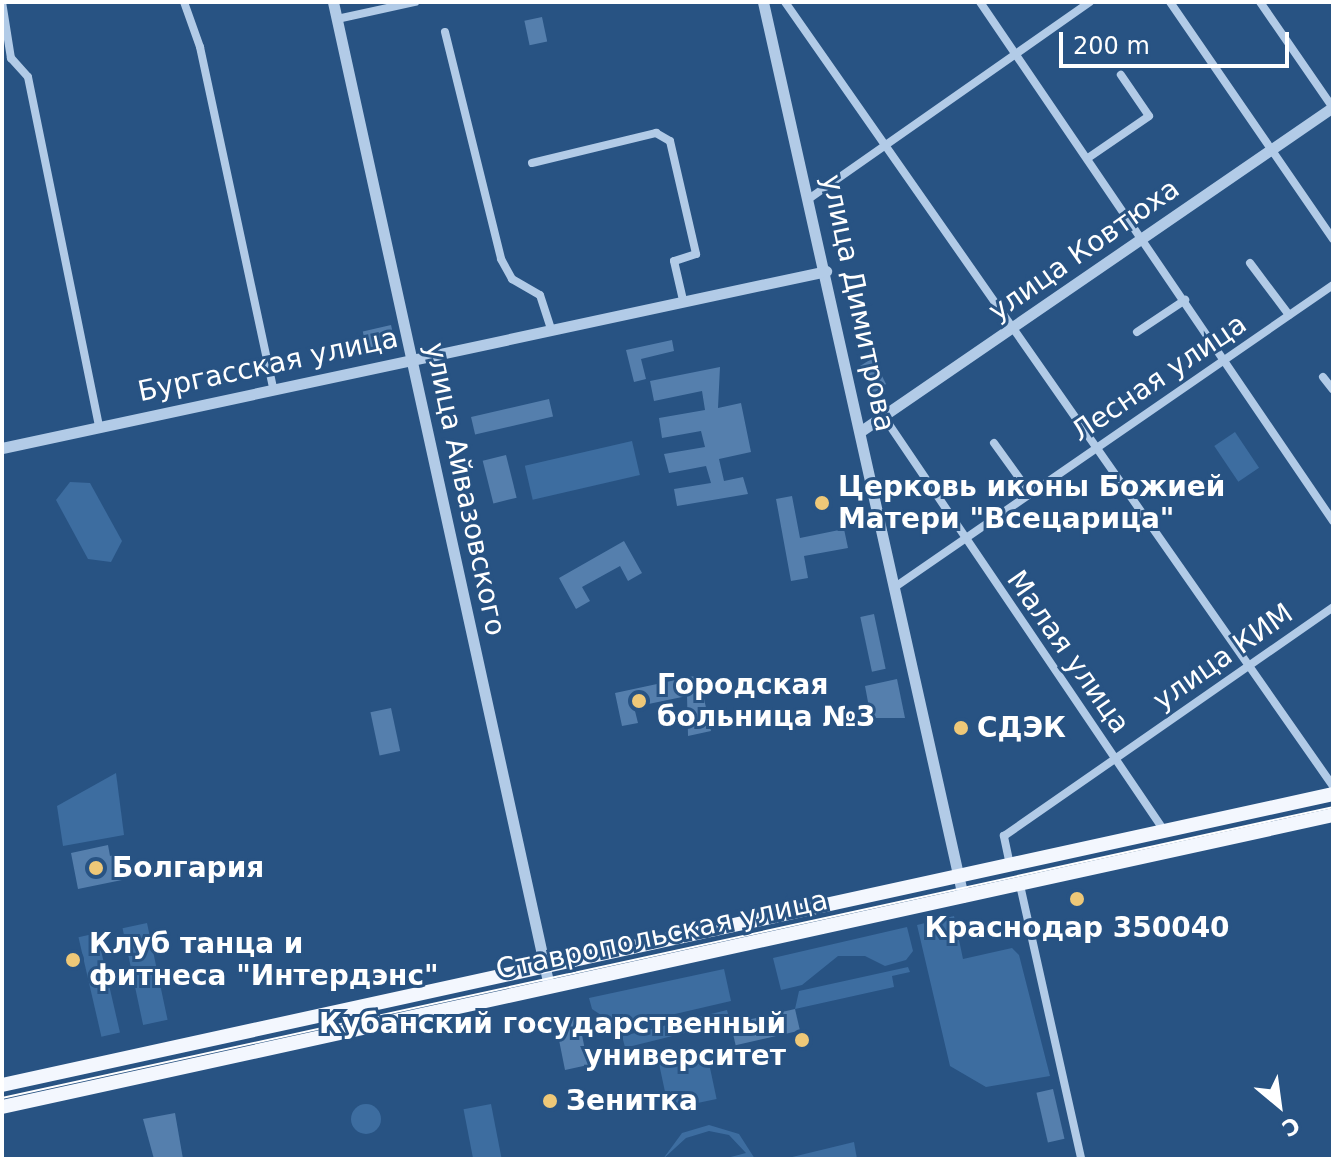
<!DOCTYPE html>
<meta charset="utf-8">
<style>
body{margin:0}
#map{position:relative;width:1335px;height:1161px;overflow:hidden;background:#285383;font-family:"DejaVu Sans",sans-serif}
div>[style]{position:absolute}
.green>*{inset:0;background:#3d6da0;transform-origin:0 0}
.round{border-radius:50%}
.building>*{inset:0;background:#557fad;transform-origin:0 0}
.minor>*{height:8px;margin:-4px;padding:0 4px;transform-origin:4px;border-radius:4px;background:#b2cbe7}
.tertiary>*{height:11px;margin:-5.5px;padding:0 5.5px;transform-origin:5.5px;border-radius:5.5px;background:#b2cbe7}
.primary>*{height:14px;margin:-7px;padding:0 7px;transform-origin:7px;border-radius:7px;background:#f3f7fe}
.tram>*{height:2px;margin:-1px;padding:0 1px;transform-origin:1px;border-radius:1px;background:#fff}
.dots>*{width:22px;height:22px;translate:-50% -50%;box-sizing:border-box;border:4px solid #285383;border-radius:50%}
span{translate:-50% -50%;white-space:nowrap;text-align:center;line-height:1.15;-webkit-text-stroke:6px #285383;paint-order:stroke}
.street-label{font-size:28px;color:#fff}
.poi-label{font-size:28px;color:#fff;font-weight:700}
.left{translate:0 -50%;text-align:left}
.right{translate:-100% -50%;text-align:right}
.frame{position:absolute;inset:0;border:4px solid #fff;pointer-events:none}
.north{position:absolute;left:1239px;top:1065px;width:80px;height:80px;-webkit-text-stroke:6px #285383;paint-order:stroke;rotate:151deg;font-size:22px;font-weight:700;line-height:32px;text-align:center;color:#fff}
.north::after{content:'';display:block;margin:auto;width:28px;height:36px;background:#fff;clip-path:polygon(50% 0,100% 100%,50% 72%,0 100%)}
.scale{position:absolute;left:1059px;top:32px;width:230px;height:36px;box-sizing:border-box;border:4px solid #fff;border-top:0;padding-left:10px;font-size:24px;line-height:28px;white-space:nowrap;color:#fff;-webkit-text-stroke:6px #285383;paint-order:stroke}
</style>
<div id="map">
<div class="green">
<div style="left:1235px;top:432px;width:43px;height:25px;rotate:56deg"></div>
<div style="left:632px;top:441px;width:35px;height:110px;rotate:77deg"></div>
<div style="clip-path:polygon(70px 482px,90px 483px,122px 541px,111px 562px,88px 559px,56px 500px)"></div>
<div style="clip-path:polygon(116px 773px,124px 835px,63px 846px,57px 806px)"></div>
<div style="clip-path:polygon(954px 916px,963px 959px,1012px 948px,1019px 955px,1050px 1076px,986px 1087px,950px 1066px,917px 925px)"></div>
<div style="left:147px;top:923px;width:99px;height:25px;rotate:78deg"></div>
<div style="clip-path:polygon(907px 927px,913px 951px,906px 960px,885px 966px,865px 956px,838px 956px,802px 985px,781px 990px,773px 958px)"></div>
<div style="left:97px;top:933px;width:102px;height:19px;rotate:77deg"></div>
<div style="clip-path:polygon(908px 967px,910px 972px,892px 976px,894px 987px,795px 1009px,799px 991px)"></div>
<div style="clip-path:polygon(724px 969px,731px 1001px,619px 1027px,592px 1009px,589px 998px)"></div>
<div style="left:727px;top:1010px;width:12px;height:108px;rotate:76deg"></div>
<div style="left:706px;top:1049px;width:51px;height:49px;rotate:78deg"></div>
<div style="left:491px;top:1104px;width:56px;height:28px;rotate:79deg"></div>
<div class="round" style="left:351px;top:1104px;width:30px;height:30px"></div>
<div style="clip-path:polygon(709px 1125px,739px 1134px,755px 1159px,723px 1159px,746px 1153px,729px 1135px,709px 1131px,686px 1138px,663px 1159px,682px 1133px)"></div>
<div style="clip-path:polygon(854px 1142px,857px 1159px,784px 1159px)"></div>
</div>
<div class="building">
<div style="left:542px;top:17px;width:25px;height:18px;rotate:78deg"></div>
<div style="left:391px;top:325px;width:23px;height:29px;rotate:77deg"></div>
<div style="clip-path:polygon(672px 340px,674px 351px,641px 359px,646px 379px,634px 382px,626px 350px)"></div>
<div style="clip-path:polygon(873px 358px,886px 384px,873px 394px,860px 366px)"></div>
<div style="clip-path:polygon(720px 367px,718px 408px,741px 403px,751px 452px,719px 459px,724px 481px,743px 477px,748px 494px,677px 506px,674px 489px,711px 483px,706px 466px,669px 473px,664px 454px,705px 447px,701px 431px,662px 438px,659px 418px,705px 410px,702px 391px,654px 401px,650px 381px)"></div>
<div style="left:549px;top:399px;width:18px;height:80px;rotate:77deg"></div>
<div style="left:506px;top:455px;width:44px;height:24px;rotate:76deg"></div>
<div class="round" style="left:812px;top:493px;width:20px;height:20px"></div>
<div style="clip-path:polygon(792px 496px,800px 538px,844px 529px,848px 548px,804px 556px,808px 578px,791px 581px,776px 499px)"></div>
<div style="clip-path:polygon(624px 541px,642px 573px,628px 581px,620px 566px,582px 587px,590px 601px,576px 609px,559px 578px)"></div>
<div style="left:874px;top:614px;width:56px;height:14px;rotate:78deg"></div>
<div style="clip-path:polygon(699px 675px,711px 731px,688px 736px,687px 696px,634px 707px,638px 723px,622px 726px,615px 693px)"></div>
<div style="clip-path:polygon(897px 679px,905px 718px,871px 718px,865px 686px)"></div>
<div style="left:391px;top:708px;width:44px;height:21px;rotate:78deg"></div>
<div style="clip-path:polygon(108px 845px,110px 856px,117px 854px,122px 880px,78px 889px,71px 853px)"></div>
<div style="left:795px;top:1009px;width:22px;height:66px;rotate:77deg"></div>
<div style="clip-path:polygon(578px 1015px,588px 1065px,565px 1070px,558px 1035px,566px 1033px,563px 1018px)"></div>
<div style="left:1053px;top:1089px;width:51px;height:17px;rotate:77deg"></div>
<div style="clip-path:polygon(175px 1113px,183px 1159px,154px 1159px,143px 1119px)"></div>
</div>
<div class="minor">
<div style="left:2px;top:2px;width:57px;rotate:80.9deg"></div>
<div style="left:11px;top:58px;width:25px;rotate:48deg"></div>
<div style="left:28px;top:77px;width:356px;rotate:78.5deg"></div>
<div style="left:184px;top:2px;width:48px;rotate:70.4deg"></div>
<div style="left:200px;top:47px;width:348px;rotate:77.9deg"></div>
<div style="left:785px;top:2px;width:957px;rotate:55.05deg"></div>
<div style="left:980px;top:2px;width:628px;rotate:55.78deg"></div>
<div style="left:1170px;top:2px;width:288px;rotate:55.5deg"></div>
<div style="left:1260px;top:2px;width:129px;rotate:55.4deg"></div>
<div style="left:337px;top:19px;width:80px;rotate:-12.3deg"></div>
<div style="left:445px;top:32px;width:234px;rotate:76.1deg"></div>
<div style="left:501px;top:259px;width:23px;rotate:61deg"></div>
<div style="left:512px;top:279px;width:32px;rotate:30deg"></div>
<div style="left:540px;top:295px;width:35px;rotate:72deg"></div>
<div style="left:1088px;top:158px;width:74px;rotate:-34.5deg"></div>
<div style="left:1149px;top:116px;width:50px;rotate:-124.3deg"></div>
<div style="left:532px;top:163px;width:128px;rotate:-13.6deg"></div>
<div style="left:656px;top:133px;width:16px;rotate:30deg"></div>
<div style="left:670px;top:141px;width:116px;rotate:77deg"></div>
<div style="left:696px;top:254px;width:23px;rotate:162deg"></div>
<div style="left:674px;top:261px;width:39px;rotate:77deg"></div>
<div style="left:810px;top:198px;width:342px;rotate:-35deg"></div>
<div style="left:1250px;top:263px;width:65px;rotate:53.1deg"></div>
<div style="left:1137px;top:332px;width:58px;rotate:-33.7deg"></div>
<div style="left:1323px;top:377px;width:16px;rotate:52deg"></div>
<div style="left:884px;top:417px;width:500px;rotate:55.9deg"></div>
<div style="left:994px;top:443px;width:62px;rotate:54.2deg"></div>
<div style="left:895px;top:587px;width:532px;rotate:-34.59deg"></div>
<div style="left:1010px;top:865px;width:30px;rotate:-102deg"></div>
<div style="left:1004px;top:836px;width:401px;rotate:-34.8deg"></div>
<div style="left:1020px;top:885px;width:281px;rotate:77.4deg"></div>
</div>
<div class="tertiary">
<div style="left:333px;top:2px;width:1007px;rotate:77.62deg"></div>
<div style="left:763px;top:2px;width:917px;rotate:77.4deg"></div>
<div style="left:861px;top:431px;width:573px;rotate:-34.47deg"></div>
<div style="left:2px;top:448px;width:843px;rotate:-12.12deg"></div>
</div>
<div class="primary">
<div style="left:2px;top:1085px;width:1362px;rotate:-12.33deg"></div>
<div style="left:2px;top:1107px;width:1363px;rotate:-12.37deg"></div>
</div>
<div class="tram">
<div style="left:2px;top:1098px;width:1362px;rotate:-12.33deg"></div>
</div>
<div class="dots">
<div style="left:822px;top:503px;background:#eec878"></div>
<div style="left:639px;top:701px;background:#eec878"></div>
<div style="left:961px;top:728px;background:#eec878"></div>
<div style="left:96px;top:868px;background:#eec878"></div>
<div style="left:1077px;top:899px;background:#eec878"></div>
<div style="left:73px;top:960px;background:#eec878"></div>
<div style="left:802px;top:1040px;background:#eec878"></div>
<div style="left:550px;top:1101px;background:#eec878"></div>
</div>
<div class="street-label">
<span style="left:1084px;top:250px;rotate:-35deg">улица Ковтюха</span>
<span style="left:858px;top:303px;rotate:78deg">улица Димитрова</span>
<span style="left:268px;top:365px;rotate:-12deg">Бургасская улица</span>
<span style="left:1159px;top:378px;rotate:-34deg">Лесная улица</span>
<span style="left:465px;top:489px;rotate:78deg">улица Айвазовского</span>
<span style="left:1068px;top:652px;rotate:55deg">Малая улица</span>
<span style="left:1223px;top:657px;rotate:-35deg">улица КИМ</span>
<span style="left:662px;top:935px;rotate:-12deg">Ставропольская улица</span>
</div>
<div class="poi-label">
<span class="left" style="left:838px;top:503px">Церковь иконы Божией<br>Матери "Всецарица"</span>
<span class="left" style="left:657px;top:701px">Городская<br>больница №3</span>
<span class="left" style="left:977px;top:728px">СДЭК</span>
<span class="left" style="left:112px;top:868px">Болгария</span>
<span style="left:1077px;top:928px">Краснодар 350040</span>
<span class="left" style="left:89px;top:960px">Клуб танца и<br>фитнеса "Интердэнс"</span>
<span class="right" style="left:786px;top:1040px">Кубанский государственный<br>университет</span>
<span class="left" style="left:566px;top:1101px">Зенитка</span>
</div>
<div class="frame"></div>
<div class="north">С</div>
<div class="scale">200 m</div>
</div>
